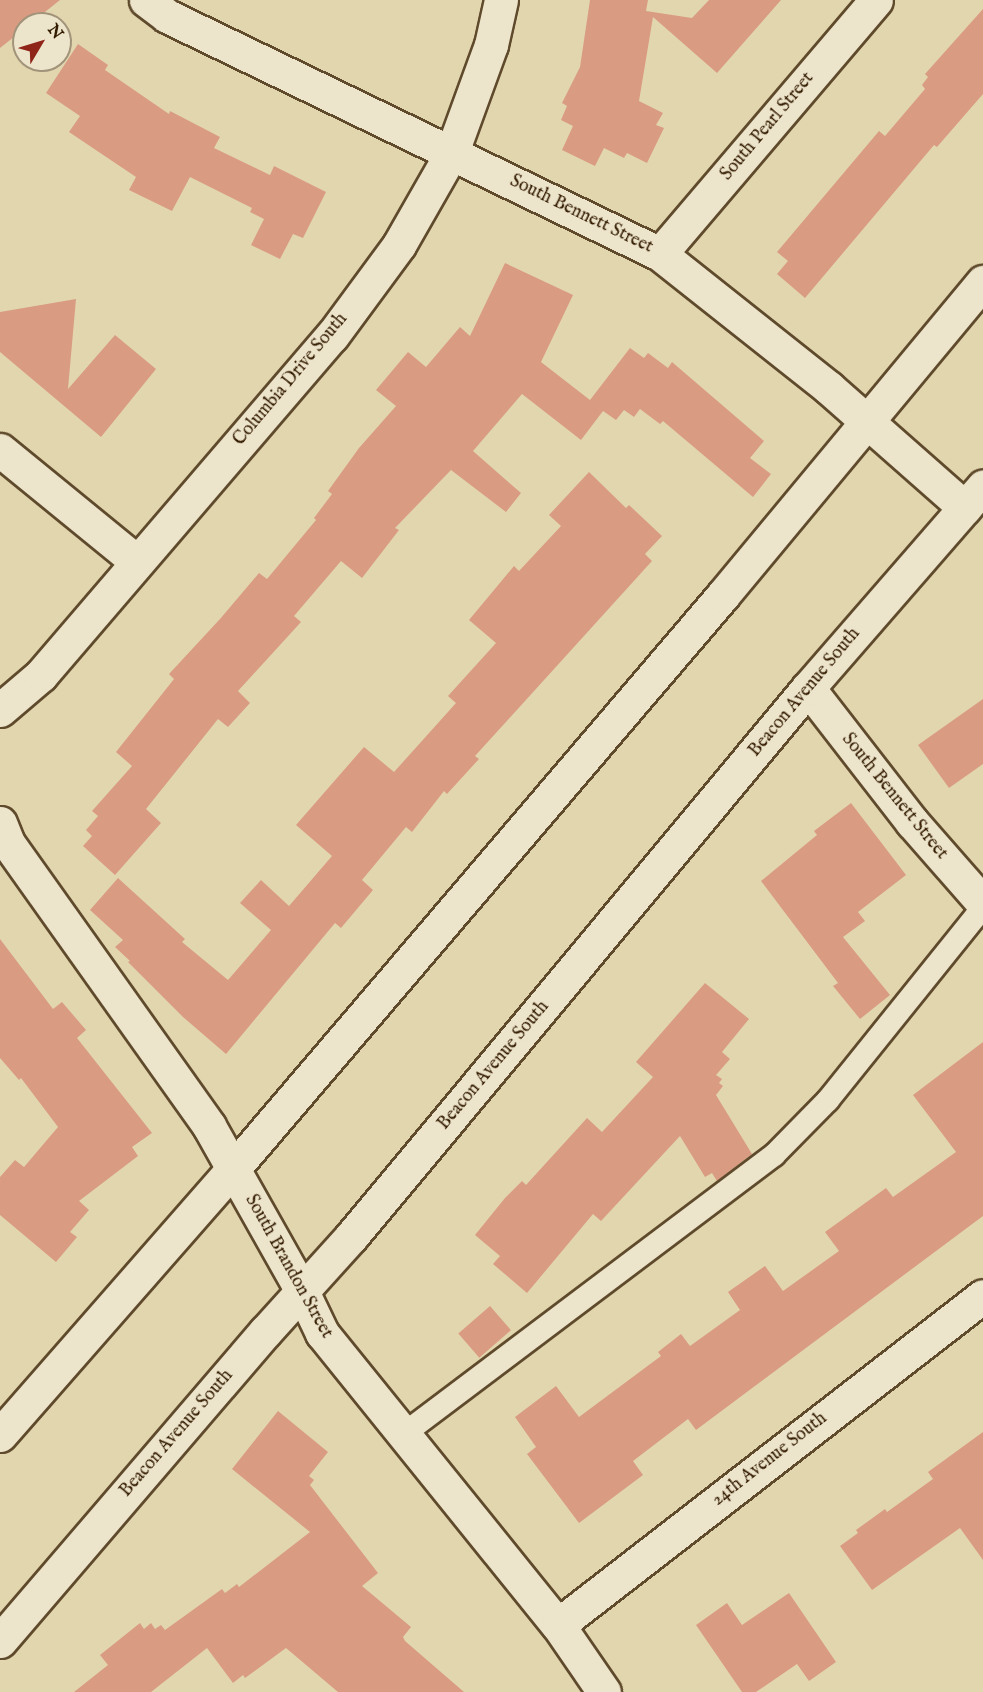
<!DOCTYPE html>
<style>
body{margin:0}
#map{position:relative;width:983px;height:1692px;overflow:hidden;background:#e2d6af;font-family:"IM FELL English",serif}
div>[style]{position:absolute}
.building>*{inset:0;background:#d99c83;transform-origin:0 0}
.roads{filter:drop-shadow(2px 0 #5f4a2c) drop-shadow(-2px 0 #5f4a2c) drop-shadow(0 2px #5f4a2c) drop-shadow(0 -2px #5f4a2c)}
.service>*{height:22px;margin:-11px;padding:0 11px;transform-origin:11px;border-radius:11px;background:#ece4cb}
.minor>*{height:33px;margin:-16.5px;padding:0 16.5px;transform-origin:16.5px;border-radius:16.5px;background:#ece4cb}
.secondary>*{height:33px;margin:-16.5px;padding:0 16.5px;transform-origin:16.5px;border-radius:16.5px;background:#ece4cb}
span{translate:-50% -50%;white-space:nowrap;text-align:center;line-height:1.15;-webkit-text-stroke:4.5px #ece4cb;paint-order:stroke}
.street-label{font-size:18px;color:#331b00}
.north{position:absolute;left:12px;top:12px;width:60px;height:60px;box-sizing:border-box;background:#ece4cb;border:2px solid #a2947a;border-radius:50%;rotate:52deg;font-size:16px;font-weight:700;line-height:24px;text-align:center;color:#331b00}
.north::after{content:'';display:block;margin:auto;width:21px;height:27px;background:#8f2418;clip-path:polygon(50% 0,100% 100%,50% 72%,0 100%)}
</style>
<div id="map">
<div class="building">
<div style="clip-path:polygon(0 0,60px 0,30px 24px,24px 24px,24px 29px,0 48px)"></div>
<div style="clip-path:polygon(590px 0,648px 0,646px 11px,692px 18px,709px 0,781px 0,717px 73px,653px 17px,639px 101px,663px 113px,656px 125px,664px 128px,647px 163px,627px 153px,624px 158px,604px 148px,595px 166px,562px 150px,573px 126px,561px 120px,567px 106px,562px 103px,580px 67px)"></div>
<div style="clip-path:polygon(983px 9px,983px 94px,937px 147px,934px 145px,805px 298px,777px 274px,788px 261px,777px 252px,879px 131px,885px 136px,925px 89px,922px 85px,928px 77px,925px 74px)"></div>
<div style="clip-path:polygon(78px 44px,108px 65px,105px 70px,169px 114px,170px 111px,220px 137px,214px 148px,270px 175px,274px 166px,326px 192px,303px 238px,293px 234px,280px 259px,251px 245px,264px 219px,250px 212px,252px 208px,190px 177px,172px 211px,129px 190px,136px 177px,69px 132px,80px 116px,46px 93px)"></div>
<div style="clip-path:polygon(505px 263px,573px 295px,541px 362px,590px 400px,630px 348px,644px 358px,648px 353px,668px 368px,672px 362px,764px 441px,750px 458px,771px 474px,753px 497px,663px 421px,660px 424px,640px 409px,634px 417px,624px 410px,616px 420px,603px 411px,581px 440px,522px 394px,473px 451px,521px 493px,506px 512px,451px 470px,395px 528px,399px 530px,362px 578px,341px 561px,294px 616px,301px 622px,238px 691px,250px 703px,228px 727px,218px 719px,146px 809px,161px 823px,115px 875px,83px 846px,92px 836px,86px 830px,98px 816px,92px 811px,132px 766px,116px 752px,174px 679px,169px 674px,220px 619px,259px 573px,267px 579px,316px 520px,314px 518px,332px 494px,328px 491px,359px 448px,396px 406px,376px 390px,408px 352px,426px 367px,460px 327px,470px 336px)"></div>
<div style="clip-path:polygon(76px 299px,68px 389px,115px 335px,156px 369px,101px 437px,0 352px,0 312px)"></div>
<div style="clip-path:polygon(589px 472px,626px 508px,629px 505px,662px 536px,645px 554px,652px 561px,475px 756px,479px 759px,447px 794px,444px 791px,412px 832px,406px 827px,362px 880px,373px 890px,341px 928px,335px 923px,226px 1054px,183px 1017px,128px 962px,130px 961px,115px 947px,123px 940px,90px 910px,118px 878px,185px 939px,182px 942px,228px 980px,271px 930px,240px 903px,261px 880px,289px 906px,332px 856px,296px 825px,364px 747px,394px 772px,456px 703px,448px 696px,496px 643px,469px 620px,514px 566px,519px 571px,561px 526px,549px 515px)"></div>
<div style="clip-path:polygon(983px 699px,983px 764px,949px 788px,918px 745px)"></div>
<div style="clip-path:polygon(851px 803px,906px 875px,858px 912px,865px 921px,843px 937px,890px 995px,860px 1019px,833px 986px,838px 983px,761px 881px,817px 835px,814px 831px)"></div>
<div style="clip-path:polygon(0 939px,53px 1009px,62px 1002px,86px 1030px,77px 1038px,152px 1133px,132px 1147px,138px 1156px,79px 1201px,89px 1210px,70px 1232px,77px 1237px,56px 1262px,0 1215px,0 1177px,15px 1160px,24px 1167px,58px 1127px,21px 1078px,19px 1080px,0 1058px)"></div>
<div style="clip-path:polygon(705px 983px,749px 1019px,722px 1052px,730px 1059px,716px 1075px,722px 1079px,719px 1083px,723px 1086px,716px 1095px,752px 1154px,717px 1181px,712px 1173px,705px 1177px,680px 1136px,601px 1221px,593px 1214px,527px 1293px,493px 1264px,500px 1256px,475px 1235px,505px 1198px,522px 1181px,526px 1185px,587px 1118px,602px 1132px,653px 1077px,636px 1062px)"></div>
<div style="clip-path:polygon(983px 1042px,983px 1216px,696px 1430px,688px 1419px,633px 1461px,643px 1475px,579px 1523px,527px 1454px,536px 1447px,515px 1417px,556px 1386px,579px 1417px,661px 1356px,658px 1352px,681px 1334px,690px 1346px,740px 1310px,728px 1292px,765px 1266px,783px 1291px,839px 1251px,825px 1232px,886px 1188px,893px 1197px,956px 1152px,913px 1095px)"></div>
<div style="left:490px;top:1306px;width:32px;height:42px;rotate:49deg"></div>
<div style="clip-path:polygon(278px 1411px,328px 1452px,309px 1476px,314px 1480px,310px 1485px,378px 1573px,362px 1586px,411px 1627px,403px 1637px,405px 1641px,464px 1692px,338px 1692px,286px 1648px,245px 1678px,243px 1675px,233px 1683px,207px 1648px,151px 1692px,74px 1692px,108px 1665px,100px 1655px,140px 1623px,144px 1629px,151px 1623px,155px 1629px,161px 1625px,165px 1630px,222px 1589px,225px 1593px,237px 1584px,239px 1587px,310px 1532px,232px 1469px)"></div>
<div style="clip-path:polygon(983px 1432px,983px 1560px,960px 1528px,872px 1590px,840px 1546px,858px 1533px,856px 1530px,885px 1509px,887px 1512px,933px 1479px,928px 1472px)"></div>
<div style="clip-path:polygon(789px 1593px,836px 1662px,809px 1681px,797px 1664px,756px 1692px,742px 1692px,696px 1625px,727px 1603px,742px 1625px)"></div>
</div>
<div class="roads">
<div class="service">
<div style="left:405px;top:1433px;width:462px;rotate:-37deg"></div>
<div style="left:774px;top:1155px;width:77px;rotate:-45.5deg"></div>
<div style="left:828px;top:1100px;width:248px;rotate:-51.2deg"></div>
</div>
<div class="minor">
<div style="left:146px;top:0;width:26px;rotate:37deg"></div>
<div style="left:167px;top:16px;width:547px;rotate:25.77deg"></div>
<div style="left:660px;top:254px;width:216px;rotate:38.4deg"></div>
<div style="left:829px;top:388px;width:181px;rotate:41.4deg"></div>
<div style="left:660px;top:254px;width:333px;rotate:-49.6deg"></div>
<div style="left:0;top:450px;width:176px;rotate:39.2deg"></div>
<div style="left:808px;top:688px;width:170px;rotate:52.2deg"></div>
<div style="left:912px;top:822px;width:108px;rotate:48.8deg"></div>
<div style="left:0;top:710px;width:54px;rotate:-40.5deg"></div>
<div style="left:41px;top:675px;width:447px;rotate:-49.4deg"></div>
<div style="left:332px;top:336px;width:113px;rotate:-53.6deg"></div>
<div style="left:399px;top:245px;width:107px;rotate:-60.3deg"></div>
<div style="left:452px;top:152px;width:114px;rotate:-70deg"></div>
<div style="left:491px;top:45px;width:46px;rotate:-77.5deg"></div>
<div style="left:0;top:823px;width:22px;rotate:68deg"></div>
<div style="left:8px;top:843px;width:347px;rotate:54.6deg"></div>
<div style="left:209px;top:1126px;width:189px;rotate:60.6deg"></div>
<div style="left:302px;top:1291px;width:47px;rotate:64.5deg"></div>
<div style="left:322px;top:1333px;width:375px;rotate:51.1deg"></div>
<div style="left:558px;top:1625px;width:81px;rotate:55.5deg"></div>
<div style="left:558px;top:1625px;width:537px;rotate:-37.74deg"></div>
</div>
<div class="secondary">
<div style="left:0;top:1435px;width:354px;rotate:-48.8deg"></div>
<div style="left:233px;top:1169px;width:755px;rotate:-49.51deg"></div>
<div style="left:723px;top:595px;width:407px;rotate:-50.3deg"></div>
<div style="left:0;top:1641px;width:408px;rotate:-49.4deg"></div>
<div style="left:266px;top:1331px;width:127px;rotate:-47.9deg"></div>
<div style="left:351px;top:1237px;width:714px;rotate:-50.23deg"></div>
<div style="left:808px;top:688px;width:267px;rotate:-49deg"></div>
</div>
</div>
<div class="street-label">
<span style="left:768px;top:127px;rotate:-50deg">South Pearl Street</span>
<span style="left:581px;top:215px;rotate:26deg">South Bennett Street</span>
<span style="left:291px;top:380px;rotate:-50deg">Columbia Drive South</span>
<span style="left:805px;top:693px;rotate:-50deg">Beacon Avenue South</span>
<span style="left:894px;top:797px;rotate:51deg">South Bennett Street</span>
<span style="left:494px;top:1066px;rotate:-50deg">Beacon Avenue South</span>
<span style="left:288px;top:1267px;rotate:61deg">South Brandon Street</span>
<span style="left:177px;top:1434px;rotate:-49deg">Beacon Avenue South</span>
<span style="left:770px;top:1460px;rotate:-38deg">24th Avenue South</span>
</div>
<div class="north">N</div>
</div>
